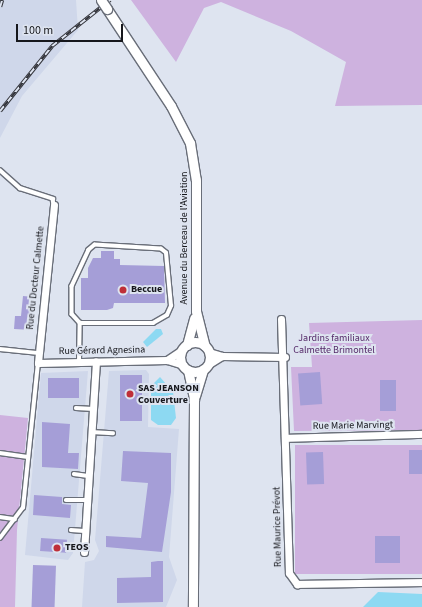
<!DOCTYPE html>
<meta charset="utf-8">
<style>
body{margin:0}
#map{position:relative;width:422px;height:607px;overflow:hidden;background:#dee4f0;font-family:"Source Sans 3",sans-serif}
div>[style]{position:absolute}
.built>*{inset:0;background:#cfd7ea}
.green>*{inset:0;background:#ceb2df;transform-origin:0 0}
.water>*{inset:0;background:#8dd9f2}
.building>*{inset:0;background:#a59ed7;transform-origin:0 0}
.roads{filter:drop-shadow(1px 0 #696e79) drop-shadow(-1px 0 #696e79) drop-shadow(0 1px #696e79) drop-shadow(0 -1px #696e79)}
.lane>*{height:3.5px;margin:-1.75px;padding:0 1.75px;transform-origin:1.75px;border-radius:1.75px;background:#fff}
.street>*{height:7px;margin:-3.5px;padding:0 3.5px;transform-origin:3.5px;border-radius:3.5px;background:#fff}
.secondary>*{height:9px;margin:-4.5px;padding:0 4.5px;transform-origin:4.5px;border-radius:4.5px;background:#fff}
.secondary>.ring{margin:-4.5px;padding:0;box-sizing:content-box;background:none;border:9px solid #fff;border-radius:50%}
.rail>*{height:3.5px;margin-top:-1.75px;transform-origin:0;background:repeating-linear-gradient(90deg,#dee4f0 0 6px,#34353b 0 12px);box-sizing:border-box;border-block:1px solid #34353b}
.bridges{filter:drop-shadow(1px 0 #696e79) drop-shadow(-1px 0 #696e79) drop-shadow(0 1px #696e79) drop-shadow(0 -1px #696e79)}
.secondary-bridge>*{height:9px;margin:-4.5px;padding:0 4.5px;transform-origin:4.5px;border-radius:4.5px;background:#fff}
.dots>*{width:11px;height:11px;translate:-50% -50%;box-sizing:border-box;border:2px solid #dee4f0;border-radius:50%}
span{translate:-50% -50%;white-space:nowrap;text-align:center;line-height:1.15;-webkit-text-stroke:4px #dee4f0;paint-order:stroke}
.street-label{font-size:10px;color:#16171c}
.poi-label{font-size:10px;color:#16171c;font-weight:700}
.left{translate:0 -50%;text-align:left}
.park-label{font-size:10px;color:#542968}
.scale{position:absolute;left:16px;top:24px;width:107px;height:18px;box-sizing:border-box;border:2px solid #16171c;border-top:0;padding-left:5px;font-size:12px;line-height:14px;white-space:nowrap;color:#16171c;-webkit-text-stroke:3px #dee4f0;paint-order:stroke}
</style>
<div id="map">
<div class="built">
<div style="clip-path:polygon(0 0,76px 0,78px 30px,22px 96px,0 138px)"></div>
<div style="clip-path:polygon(146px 370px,149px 374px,148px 427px,179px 429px,169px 557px,177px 580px,166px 607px,82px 607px,85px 562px,94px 560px,99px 551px,95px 540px,109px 371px)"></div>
<div style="clip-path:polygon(88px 371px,73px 553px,68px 560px,25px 555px,41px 373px)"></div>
</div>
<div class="green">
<div style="clip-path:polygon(131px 0,422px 0,422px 105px,335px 106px,346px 62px,291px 31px,221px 2px,204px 8px,176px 62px)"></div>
<div style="clip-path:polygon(422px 320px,422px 430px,294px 431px,291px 367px,312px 367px,309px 323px)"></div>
<div style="clip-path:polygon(0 415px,28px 418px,17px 530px,15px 607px,0 607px)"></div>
<div style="left:422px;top:445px;width:129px;height:127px;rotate:90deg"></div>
</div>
<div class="water">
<div style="clip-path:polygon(156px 329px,161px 329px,163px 334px,147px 347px,143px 342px)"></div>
<div style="clip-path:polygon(160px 377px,173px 392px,176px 418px,171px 425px,158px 425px,151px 420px,151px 386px)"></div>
<div style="clip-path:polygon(378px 592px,422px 594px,422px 607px,363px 607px)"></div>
</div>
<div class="building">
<div style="clip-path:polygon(101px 251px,114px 251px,114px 259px,120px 259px,120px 265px,164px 266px,165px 303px,114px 303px,113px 308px,107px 310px,81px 310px,81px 278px,88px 278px,88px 268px,93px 258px,101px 258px)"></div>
<div style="clip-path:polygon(23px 296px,34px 297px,32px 330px,14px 329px,15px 316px,21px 316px)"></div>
<div style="left:320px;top:372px;width:32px;height:22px;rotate:86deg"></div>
<div style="left:120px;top:375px;width:22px;height:46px"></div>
<div style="left:79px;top:378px;width:20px;height:31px;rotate:90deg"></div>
<div style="left:396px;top:380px;width:31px;height:16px;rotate:90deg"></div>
<div style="clip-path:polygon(42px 422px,70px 424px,68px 453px,79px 453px,78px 469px,42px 467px)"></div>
<div style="left:409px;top:450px;width:13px;height:24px"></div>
<div style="clip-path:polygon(123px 451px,171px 453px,171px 492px,162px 552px,106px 547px,106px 536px,141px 538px,148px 483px,121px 481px)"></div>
<div style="left:323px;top:452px;width:32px;height:17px;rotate:88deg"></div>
<div style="clip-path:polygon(34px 495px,62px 497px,62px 504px,71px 505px,70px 518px,33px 515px)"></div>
<div style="left:375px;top:536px;width:25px;height:27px"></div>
<div style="left:41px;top:538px;width:26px;height:13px;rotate:4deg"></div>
<div style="clip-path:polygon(158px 561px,163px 561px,163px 602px,117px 603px,117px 578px,151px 577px,151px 562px)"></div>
<div style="left:33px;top:565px;width:23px;height:42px;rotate:2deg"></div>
</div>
<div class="roads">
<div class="lane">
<div style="left:0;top:170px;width:27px;rotate:42deg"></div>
<div style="left:20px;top:188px;width:35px;rotate:18deg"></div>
<div style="left:53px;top:199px;width:6px;rotate:81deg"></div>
<div style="left:0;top:349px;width:39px;rotate:6deg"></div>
<div style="left:79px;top:362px;width:39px;rotate:-89deg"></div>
<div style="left:80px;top:323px;width:73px"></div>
<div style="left:153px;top:323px;width:16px;rotate:-30deg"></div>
<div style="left:167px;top:315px;width:10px;rotate:-66deg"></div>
<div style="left:171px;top:306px;width:53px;rotate:-95.4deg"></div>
<div style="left:166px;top:253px;width:6px;rotate:-141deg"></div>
<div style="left:161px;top:249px;width:66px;rotate:-176.5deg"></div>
<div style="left:95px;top:245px;width:8px;rotate:140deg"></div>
<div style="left:89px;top:250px;width:40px;rotate:115deg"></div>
<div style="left:72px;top:286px;width:28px;rotate:90deg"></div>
<div style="left:72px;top:314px;width:12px;rotate:48deg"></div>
<div style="left:76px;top:408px;width:17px;rotate:3deg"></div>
<div style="left:91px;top:432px;width:22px;rotate:3deg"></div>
<div style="left:0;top:453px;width:28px;rotate:8deg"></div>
<div style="left:74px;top:474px;width:14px;rotate:8deg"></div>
<div style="left:66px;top:500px;width:20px"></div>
<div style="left:0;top:517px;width:15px;rotate:8deg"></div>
<div style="left:71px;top:530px;width:13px;rotate:4deg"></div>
<div style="left:0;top:538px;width:38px;rotate:-53deg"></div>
<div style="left:23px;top:508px;width:146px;rotate:-84.1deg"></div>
</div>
<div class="street">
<div style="left:54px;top:205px;width:159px;rotate:95.8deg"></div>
<div style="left:38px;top:363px;width:129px;rotate:-1.3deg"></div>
<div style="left:167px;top:360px;width:17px;rotate:17deg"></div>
<div style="left:281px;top:319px;width:254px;rotate:88.2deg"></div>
<div style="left:289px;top:573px;width:14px;rotate:54deg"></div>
<div style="left:297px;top:584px;width:125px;rotate:-0.9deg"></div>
<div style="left:209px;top:352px;width:14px;rotate:17deg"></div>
<div style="left:222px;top:356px;width:63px;rotate:0.9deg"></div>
<div style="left:167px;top:360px;width:18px;rotate:-34deg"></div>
<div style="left:209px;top:364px;width:15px;rotate:-32deg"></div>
<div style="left:285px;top:438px;width:137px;rotate:-1.7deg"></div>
<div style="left:84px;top:552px;width:191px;rotate:-86.4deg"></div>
</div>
<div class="secondary">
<div style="left:107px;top:9px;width:116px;rotate:56.6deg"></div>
<div style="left:171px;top:106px;width:42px;rotate:62.8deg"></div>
<div style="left:190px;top:143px;width:37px;rotate:81deg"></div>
<div style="left:196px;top:180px;width:131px;rotate:90deg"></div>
<div style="left:196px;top:311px;width:36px;rotate:76deg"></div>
<div class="ring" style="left:180px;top:342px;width:21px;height:21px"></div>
<div style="left:187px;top:345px;width:28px;rotate:-75deg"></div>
<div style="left:188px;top:370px;width:30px;rotate:78deg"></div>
<div style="left:194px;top:399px;width:208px;rotate:90.3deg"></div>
<div style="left:195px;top:396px;width:28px;rotate:-73deg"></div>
</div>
</div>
<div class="rail">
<div style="left:0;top:7px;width:7px;rotate:-74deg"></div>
<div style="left:0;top:111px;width:83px;rotate:-51.3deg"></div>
<div style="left:52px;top:46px;width:74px;rotate:-38.4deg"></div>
</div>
<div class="bridges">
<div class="secondary-bridge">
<div style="left:101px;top:0;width:11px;rotate:56deg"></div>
</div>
</div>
<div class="dots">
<div style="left:123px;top:290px;background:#bf2f39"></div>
<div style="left:130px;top:394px;background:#bf2f39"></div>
<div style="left:57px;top:548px;background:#bf2f39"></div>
</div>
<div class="street-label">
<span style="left:185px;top:238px;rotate:-90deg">Avenue du Berceau de l'Aviation</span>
<span style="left:36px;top:278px;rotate:-84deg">Rue du Docteur Calmette</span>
<span style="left:102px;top:351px;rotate:-1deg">Rue Gérard Agnesina</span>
<span style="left:353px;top:426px;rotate:-1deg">Rue Marie Marvingt</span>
<span style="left:278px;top:527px;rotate:-91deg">Rue Maurice Prévot</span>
</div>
<div class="poi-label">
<span class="left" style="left:131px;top:290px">Beccue</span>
<span class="left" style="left:138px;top:394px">SAS JEANSON<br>Couverture</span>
<span class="left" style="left:65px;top:548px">TEOS</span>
</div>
<div class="park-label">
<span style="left:334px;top:344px">Jardins familiaux<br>Calmette Brimontel</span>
</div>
<div class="scale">100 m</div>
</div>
